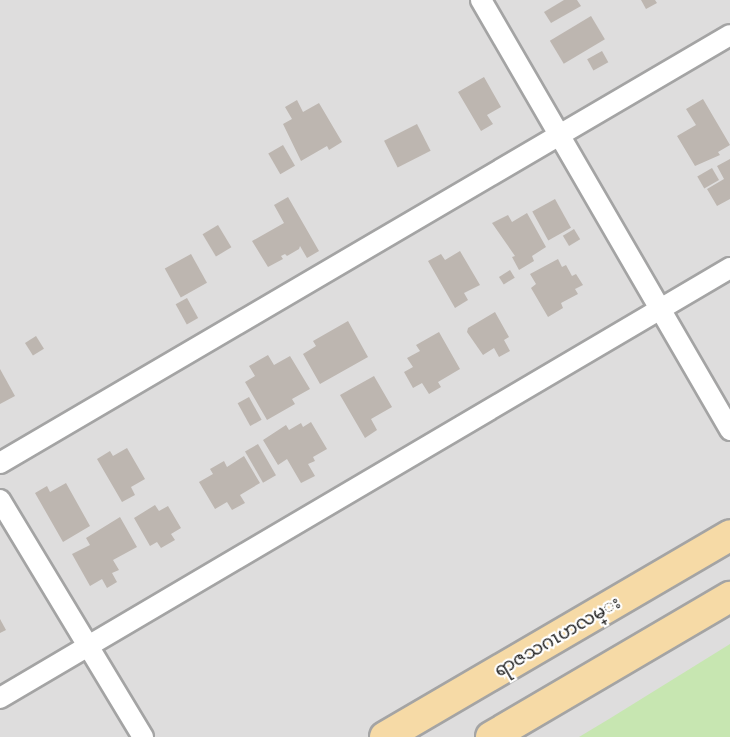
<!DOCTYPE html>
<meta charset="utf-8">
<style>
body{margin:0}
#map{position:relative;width:730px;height:737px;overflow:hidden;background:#f0eee7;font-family:"Exo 2","Noto Sans Myanmar",sans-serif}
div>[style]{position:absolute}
.residential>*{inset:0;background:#dedddd;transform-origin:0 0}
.grass>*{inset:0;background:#c7e6b1}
.building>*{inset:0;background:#bdb6b0;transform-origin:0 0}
.roads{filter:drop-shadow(2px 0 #a4a4a4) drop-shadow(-2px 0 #a4a4a4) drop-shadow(0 2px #a4a4a4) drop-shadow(0 -2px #a4a4a4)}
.minor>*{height:20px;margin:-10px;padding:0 10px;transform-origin:10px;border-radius:10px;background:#fff}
.primary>*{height:30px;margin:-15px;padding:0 15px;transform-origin:15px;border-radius:15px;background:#f6daa6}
span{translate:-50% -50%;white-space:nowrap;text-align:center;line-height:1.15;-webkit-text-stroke:4.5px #fff;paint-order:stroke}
.street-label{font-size:18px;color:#202020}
</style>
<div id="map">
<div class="residential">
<div style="left:0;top:0;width:730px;height:737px"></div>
</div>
<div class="grass">
<div style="clip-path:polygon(730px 644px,730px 737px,579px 737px,609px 719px)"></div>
</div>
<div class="building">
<div style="clip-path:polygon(564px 0,577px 0,581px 6px,551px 23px,544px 12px)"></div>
<div style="clip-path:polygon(641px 0,655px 0,657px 3px,646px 9px)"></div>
<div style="left:591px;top:16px;width:27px;height:48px;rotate:59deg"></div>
<div style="left:602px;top:51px;width:13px;height:17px;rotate:61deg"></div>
<div style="clip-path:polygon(484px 77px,501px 107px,487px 115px,493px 124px,481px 131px,458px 92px)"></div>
<div style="clip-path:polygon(703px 99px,730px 145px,718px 152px,720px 155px,695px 166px,677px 136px,696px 125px,686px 109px)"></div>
<div style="clip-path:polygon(297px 100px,303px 112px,319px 103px,342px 142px,329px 150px,327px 146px,301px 161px,283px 124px,292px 119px,285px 107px)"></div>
<div style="left:417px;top:124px;width:30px;height:37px;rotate:63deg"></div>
<div style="left:283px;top:145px;width:24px;height:17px;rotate:60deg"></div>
<div style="clip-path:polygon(730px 159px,730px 199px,717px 206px,707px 189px,724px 179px,717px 166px)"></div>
<div style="left:712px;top:168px;width:14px;height:17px;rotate:60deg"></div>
<div style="clip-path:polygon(288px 197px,319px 251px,307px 258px,300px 246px,299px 249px,287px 256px,285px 254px,281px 256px,283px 259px,268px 267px,252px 241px,284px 223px,274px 205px)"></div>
<div style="left:555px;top:199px;width:33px;height:26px;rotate:61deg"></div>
<div style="clip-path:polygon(527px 213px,546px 247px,532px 256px,534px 261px,519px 270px,512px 257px,515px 256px,492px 223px,508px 215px,512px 222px)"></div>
<div style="left:218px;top:225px;width:26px;height:18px;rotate:59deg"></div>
<div style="left:574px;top:229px;width:12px;height:13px;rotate:59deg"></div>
<div style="clip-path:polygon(460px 251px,480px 285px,464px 293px,468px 300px,455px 308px,428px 261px,441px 254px,445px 260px)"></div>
<div style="left:191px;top:254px;width:33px;height:30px;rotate:61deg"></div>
<div style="clip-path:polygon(558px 259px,562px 267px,566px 265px,572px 276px,576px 274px,583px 285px,575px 289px,578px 294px,561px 303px,563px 308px,548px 317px,531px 288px,536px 284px,530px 274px)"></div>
<div style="left:510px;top:270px;width:9px;height:13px;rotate:58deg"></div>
<div style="left:187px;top:298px;width:23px;height:13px;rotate:61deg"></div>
<div style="clip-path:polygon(495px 312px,509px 337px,504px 340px,510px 351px,499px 357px,494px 348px,483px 355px,467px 332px,468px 328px)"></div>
<div style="clip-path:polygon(348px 321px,368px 357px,320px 384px,303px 354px,316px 346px,313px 341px)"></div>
<div style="clip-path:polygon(439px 332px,460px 369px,438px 382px,441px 387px,429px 394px,422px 383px,413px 388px,404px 372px,413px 367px,407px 358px,420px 351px,416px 345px)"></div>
<div style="left:36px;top:336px;width:15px;height:13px;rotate:58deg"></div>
<div style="clip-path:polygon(268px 355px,274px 365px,290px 356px,310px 389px,292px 399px,295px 404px,267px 420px,245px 382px,255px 376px,249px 366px)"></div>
<div style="clip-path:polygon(0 369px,15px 396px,0 404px)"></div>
<div style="clip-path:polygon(374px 376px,392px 407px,371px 419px,377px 430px,365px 438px,340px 395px)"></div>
<div style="left:249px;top:397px;width:26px;height:13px;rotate:61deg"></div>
<div style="clip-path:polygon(311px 422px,327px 449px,313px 457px,315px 461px,308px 464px,315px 476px,301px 483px,287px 459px,278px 465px,263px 440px,286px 425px,289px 430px,301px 423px,303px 427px)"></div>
<div style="left:258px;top:444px;width:36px;height:15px;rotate:60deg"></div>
<div style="clip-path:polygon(127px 448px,145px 479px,131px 487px,135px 495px,122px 502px,97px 459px,110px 451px,113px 456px)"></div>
<div style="clip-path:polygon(244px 456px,260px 483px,240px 495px,245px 503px,232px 510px,227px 502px,215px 509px,199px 482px,213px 474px,210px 469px,224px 461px,227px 467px)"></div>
<div style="clip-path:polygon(66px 483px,90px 526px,63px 542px,35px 493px,47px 486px,50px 492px)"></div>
<div style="clip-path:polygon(155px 505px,159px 511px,168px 506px,181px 528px,171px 534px,175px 540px,161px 548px,157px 542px,150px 546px,134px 518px)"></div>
<div style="clip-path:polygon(120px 517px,137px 547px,113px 560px,119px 570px,112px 573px,117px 582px,107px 588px,102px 579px,90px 586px,72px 554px,90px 545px,86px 538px)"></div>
<div style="clip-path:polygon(0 619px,6px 630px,0 633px)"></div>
</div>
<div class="roads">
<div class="minor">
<div style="left:481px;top:0;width:497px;rotate:59.9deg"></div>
<div style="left:0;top:463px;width:846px;rotate:-30.38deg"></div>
<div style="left:0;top:500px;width:277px;rotate:58.9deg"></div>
<div style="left:0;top:698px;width:847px;rotate:-30.5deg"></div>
</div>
<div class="primary">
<div style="left:385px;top:737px;width:400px;rotate:-30.3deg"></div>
<div style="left:491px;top:737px;width:277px;rotate:-30.4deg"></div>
</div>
</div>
<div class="street-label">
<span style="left:557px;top:636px;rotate:-30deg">ရာဇသဂၤဟလမ္း</span>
</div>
</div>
